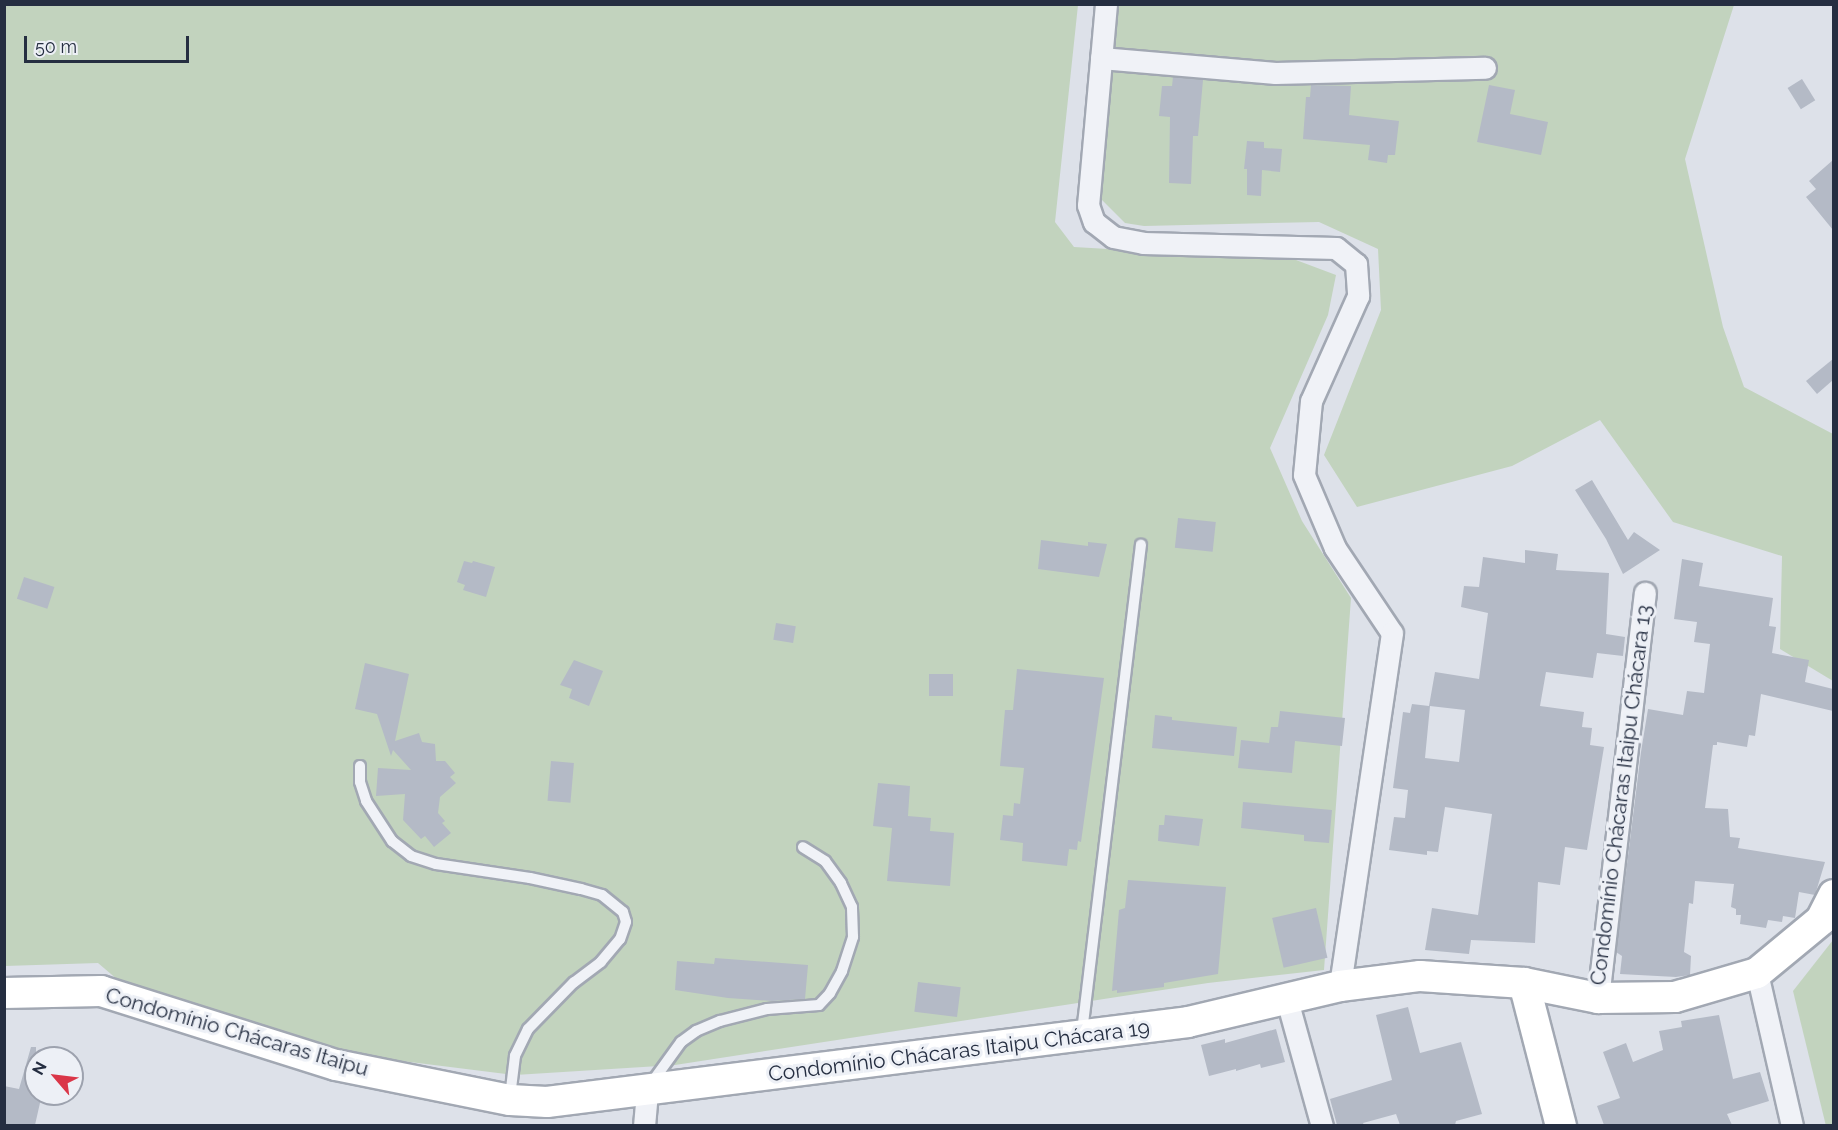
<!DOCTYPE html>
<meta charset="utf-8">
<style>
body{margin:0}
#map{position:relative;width:1838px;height:1130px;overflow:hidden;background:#dde1e9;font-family:Raleway,sans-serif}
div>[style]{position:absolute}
.green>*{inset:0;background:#c2d3be}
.building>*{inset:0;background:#b4bac6;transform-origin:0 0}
.roads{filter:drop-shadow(2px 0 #a2a8b3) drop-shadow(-2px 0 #a2a8b3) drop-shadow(0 2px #a2a8b3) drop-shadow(0 -2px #a2a8b3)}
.lane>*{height:10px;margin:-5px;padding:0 5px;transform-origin:5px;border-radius:5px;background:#f0f2f7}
.street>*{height:21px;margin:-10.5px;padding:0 10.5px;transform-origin:10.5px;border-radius:10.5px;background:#f0f2f7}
.secondary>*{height:30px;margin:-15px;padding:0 15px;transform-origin:15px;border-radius:15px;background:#fff}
span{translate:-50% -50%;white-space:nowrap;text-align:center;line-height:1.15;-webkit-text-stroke:6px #edf0f6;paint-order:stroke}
.street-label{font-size:21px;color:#252e41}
.frame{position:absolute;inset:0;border:6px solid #252e41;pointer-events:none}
.north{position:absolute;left:24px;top:1046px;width:60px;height:60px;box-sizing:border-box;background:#edf0f6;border:2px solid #9da2ae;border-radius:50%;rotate:298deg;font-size:16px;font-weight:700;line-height:24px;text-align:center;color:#252e41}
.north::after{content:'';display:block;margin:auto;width:21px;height:27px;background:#da3648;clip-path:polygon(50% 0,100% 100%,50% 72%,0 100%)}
.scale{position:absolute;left:24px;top:36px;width:165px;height:27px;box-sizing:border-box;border:3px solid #252e41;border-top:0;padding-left:8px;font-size:18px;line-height:21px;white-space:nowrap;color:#252e41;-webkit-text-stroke:4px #edf0f6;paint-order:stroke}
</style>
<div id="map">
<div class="green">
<div style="clip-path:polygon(4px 5px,1078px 5px,1055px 222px,1074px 247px,1296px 260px,1336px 275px,1328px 315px,1270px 448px,1302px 521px,1351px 598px,1324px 970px,1208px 983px,675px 1065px,515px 1075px,354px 1055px,118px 980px,98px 963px,5px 966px)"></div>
<div style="clip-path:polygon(1116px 5px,1734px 5px,1685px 159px,1723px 327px,1744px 387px,1833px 434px,1833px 681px,1780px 649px,1782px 556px,1673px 522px,1600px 420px,1512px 466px,1357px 507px,1324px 455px,1381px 310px,1378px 249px,1319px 222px,1144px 226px,1125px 223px,1097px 195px)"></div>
<div style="clip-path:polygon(1833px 940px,1834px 1125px,1826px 1126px,1793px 991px)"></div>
</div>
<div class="building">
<div style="clip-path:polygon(1173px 77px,1203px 80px,1198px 136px,1193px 136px,1191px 184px,1169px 183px,1170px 117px,1159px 116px,1162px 86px,1172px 86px)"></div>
<div style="left:1802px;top:79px;width:25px;height:17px;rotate:58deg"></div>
<div style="clip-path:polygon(1311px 85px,1351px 86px,1349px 115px,1399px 121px,1395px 155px,1388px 155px,1387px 163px,1368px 160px,1370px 145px,1303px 139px,1306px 97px,1310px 97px)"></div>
<div style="clip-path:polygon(1489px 85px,1515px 90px,1510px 114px,1548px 122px,1541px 155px,1477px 142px)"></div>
<div style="clip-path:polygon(1247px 141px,1264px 142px,1264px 148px,1282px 149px,1280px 172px,1262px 170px,1261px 196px,1247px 195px,1247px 169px,1244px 169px)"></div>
<div style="clip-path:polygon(1833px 160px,1833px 230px,1806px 197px,1816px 189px,1809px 181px)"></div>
<div style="clip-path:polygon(1833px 359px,1833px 380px,1817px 394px,1806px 381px)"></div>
<div style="clip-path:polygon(1592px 480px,1628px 540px,1634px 532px,1660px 550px,1623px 574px,1606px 539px,1575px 490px)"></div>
<div style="left:1178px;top:518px;width:38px;height:30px;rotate:6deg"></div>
<div style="clip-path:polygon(1041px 540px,1088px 546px,1088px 542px,1107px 544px,1099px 577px,1038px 569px)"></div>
<div style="clip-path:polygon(evenodd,1525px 550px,1558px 554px,1556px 570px,1609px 573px,1606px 634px,1625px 637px,1623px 656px,1597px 653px,1593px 678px,1546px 672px,1540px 706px,1584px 712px,1582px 727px,1592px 728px,1590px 745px,1604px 747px,1587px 850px,1565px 847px,1560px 885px,1538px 882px,1535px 943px,1471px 940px,1469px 954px,1425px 950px,1432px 908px,1478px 915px,1492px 814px,1445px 807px,1438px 852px,1427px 851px,1427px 855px,1389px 850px,1394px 817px,1405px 818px,1408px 790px,1393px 788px,1403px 712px,1410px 713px,1412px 704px,1429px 706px,1435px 672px,1479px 679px,1488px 613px,1461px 607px,1464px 586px,1479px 587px,1483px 557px,1525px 563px,1525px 550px,1430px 706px,1465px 710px,1459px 762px,1425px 758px,1430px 706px)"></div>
<div style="clip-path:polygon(1682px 559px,1703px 563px,1699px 586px,1773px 598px,1769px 626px,1776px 627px,1772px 653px,1809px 660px,1805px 682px,1833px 689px,1833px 711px,1761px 694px,1755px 736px,1749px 735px,1747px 747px,1717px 742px,1717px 745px,1713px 745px,1705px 808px,1728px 809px,1730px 837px,1740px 838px,1738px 848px,1825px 862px,1815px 895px,1799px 892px,1795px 918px,1783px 916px,1782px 922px,1768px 920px,1766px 928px,1740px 924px,1741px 915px,1736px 915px,1736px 909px,1731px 907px,1734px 884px,1695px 881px,1693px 904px,1689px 903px,1684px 952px,1691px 956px,1690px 975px,1676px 977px,1620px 974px,1622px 956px,1616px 952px,1641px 752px,1648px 709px,1683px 715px,1687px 691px,1704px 693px,1710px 644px,1694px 642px,1697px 622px,1674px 619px)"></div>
<div style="clip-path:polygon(464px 561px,472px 563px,473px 561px,495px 567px,486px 597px,463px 590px,465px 585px,457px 582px)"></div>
<div style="left:24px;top:577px;width:32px;height:23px;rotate:18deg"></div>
<div style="left:776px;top:623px;width:20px;height:17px;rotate:9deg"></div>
<div style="clip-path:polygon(574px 660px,603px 671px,589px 706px,569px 698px,572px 689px,560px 685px)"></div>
<div style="clip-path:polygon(365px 663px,409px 674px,395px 741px,419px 733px,422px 742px,435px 744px,436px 761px,445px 761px,455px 773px,450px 777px,456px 783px,440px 797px,438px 813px,445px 821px,442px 823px,451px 833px,434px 847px,425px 836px,421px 839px,403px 820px,405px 794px,376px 796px,378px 768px,411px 770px,393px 750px,391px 756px,377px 714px,355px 709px)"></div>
<div style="clip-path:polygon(1017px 669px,1104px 678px,1081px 842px,1078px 841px,1077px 850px,1069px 849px,1067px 866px,1022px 861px,1023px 843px,1000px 840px,1003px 815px,1013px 816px,1014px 803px,1020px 804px,1024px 768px,1000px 766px,1005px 710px,1013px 710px)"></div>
<div style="left:929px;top:674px;width:24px;height:22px"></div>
<div style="clip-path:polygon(1280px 711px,1345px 718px,1342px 746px,1295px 741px,1292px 773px,1238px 768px,1241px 740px,1269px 743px,1271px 727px,1278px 727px)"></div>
<div style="clip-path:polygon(1155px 715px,1172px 717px,1172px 720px,1237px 727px,1234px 756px,1152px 748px)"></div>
<div style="left:551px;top:761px;width:23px;height:40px;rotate:5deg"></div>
<div style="clip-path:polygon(878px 783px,910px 786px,908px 816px,931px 818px,930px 831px,954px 833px,950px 886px,887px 881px,892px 828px,873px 826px)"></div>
<div style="clip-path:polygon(1243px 802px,1332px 810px,1329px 843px,1304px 841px,1304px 835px,1241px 828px)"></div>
<div style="clip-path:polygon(1165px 815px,1203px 819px,1199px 846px,1158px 841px,1159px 825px,1164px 825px)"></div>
<div style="clip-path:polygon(1128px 880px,1226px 887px,1218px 974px,1164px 983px,1164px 987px,1117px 993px,1117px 990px,1112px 991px,1119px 910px,1125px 908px)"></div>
<div style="left:1316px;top:908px;width:51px;height:45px;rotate:77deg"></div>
<div style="clip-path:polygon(715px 958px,808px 965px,805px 999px,772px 1001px,728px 998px,675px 990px,677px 961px,714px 964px)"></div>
<div style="left:918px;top:982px;width:43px;height:30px;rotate:7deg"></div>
<div style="clip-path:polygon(1408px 1007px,1420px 1053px,1461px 1042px,1482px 1114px,1456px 1121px,1455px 1125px,1400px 1125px,1396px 1114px,1363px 1123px,1364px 1125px,1337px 1125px,1330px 1099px,1392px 1080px,1376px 1015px)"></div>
<div style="clip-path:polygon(1719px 1015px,1733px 1079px,1760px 1072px,1769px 1101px,1727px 1114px,1732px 1125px,1604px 1125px,1597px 1106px,1620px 1098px,1603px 1052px,1626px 1043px,1633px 1062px,1663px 1050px,1659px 1031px,1682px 1027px,1681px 1021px)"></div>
<div style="clip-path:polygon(1276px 1029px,1285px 1062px,1261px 1068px,1260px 1064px,1236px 1071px,1236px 1069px,1209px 1076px,1201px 1045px,1225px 1039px,1225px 1043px)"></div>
<div style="clip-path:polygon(31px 1047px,36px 1047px,36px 1094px,42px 1094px,35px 1125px,4px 1125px,4px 1086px,19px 1089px)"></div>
</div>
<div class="roads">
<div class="lane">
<div style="left:360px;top:766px;width:16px;rotate:90deg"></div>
<div style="left:360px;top:782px;width:20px;rotate:72deg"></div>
<div style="left:366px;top:801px;width:48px;rotate:57deg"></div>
<div style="left:392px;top:841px;width:24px;rotate:38deg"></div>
<div style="left:411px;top:856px;width:26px;rotate:18deg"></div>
<div style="left:436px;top:864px;width:95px;rotate:8.5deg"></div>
<div style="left:530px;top:878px;width:52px;rotate:12.2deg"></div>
<div style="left:581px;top:889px;width:22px;rotate:16deg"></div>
<div style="left:602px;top:895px;width:27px;rotate:39deg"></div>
<div style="left:623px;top:912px;width:10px;rotate:73deg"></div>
<div style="left:626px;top:922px;width:18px;rotate:109deg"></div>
<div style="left:620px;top:939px;width:30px;rotate:130deg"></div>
<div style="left:601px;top:962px;width:34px;rotate:143deg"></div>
<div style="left:574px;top:982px;width:66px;rotate:134.4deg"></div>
<div style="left:528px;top:1029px;width:30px;rotate:116deg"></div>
<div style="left:515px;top:1056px;width:41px;rotate:97deg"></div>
<div style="left:1082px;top:1032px;width:491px;rotate:-83.1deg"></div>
<div style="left:650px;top:1085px;width:53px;rotate:-54.2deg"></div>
<div style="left:681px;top:1042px;width:19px;rotate:-36deg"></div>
<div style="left:696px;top:1031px;width:26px;rotate:-23deg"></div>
<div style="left:720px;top:1021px;width:49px;rotate:-14.3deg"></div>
<div style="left:767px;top:1009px;width:52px;rotate:-4.4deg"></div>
<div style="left:819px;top:1005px;width:16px;rotate:-47deg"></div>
<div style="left:830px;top:993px;width:25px;rotate:-61deg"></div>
<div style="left:842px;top:971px;width:36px;rotate:-72deg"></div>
<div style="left:853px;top:937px;width:30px;rotate:-92deg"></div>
<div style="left:852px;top:907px;width:26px;rotate:-115deg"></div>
<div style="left:841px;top:883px;width:27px;rotate:-126deg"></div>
<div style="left:825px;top:861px;width:26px;rotate:-148deg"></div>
</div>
<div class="street">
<div style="left:1106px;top:4px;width:202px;rotate:95.1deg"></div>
<div style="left:1088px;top:205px;width:18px;rotate:71deg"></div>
<div style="left:1094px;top:222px;width:24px;rotate:38deg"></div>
<div style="left:1113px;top:237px;width:31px;rotate:11deg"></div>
<div style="left:1143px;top:243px;width:193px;rotate:1.5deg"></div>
<div style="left:1336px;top:248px;width:26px;rotate:39deg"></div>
<div style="left:1356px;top:264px;width:32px;rotate:86deg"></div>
<div style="left:1358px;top:296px;width:115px;rotate:114.1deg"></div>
<div style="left:1311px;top:401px;width:74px;rotate:95.4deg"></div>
<div style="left:1304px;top:475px;width:79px;rotate:67deg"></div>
<div style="left:1335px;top:548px;width:102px;rotate:56.2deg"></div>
<div style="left:1392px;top:633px;width:357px;rotate:98.4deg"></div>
<div style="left:1101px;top:58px;width:175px;rotate:4.9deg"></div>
<div style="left:1275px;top:73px;width:210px;rotate:-1.4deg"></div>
<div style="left:1757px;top:973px;width:157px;rotate:77.1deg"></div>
<div style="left:1598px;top:998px;width:408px;rotate:-83.4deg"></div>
<div style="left:1287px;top:1000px;width:131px;rotate:74.5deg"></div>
<div style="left:644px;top:1126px;width:36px;rotate:-85deg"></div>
</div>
<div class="secondary">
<div style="left:1524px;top:983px;width:148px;rotate:75.5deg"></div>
<div style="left:4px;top:993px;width:97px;rotate:-1.2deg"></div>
<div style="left:101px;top:991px;width:246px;rotate:17.5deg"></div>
<div style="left:336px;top:1065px;width:177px;rotate:11.4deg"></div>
<div style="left:510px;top:1100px;width:37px;rotate:3deg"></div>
<div style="left:547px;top:1102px;width:646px;rotate:-7.11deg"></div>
<div style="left:1188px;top:1022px;width:156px;rotate:-13.3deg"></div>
<div style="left:1340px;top:986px;width:81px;rotate:-7.1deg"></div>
<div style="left:1420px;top:976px;width:104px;rotate:3.9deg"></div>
<div style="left:1524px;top:983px;width:76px;rotate:11.5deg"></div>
<div style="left:1598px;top:998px;width:77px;rotate:-0.7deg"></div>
<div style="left:1675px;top:997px;width:85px;rotate:-16.3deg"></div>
<div style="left:1757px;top:973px;width:83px;rotate:-39.6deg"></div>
<div style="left:1821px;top:920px;width:28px;rotate:-63deg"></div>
</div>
</div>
<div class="street-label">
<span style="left:1621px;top:795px;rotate:-83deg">Condomínio Chácaras Itaipu Chácara 13</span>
<span style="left:237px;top:1032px;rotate:16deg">Condomínio Chácaras Itaipu</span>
<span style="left:959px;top:1051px;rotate:-7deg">Condomínio Chácaras Itaipu Chácara 19</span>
</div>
<div class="frame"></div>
<div class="north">N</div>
<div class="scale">50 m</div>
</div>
